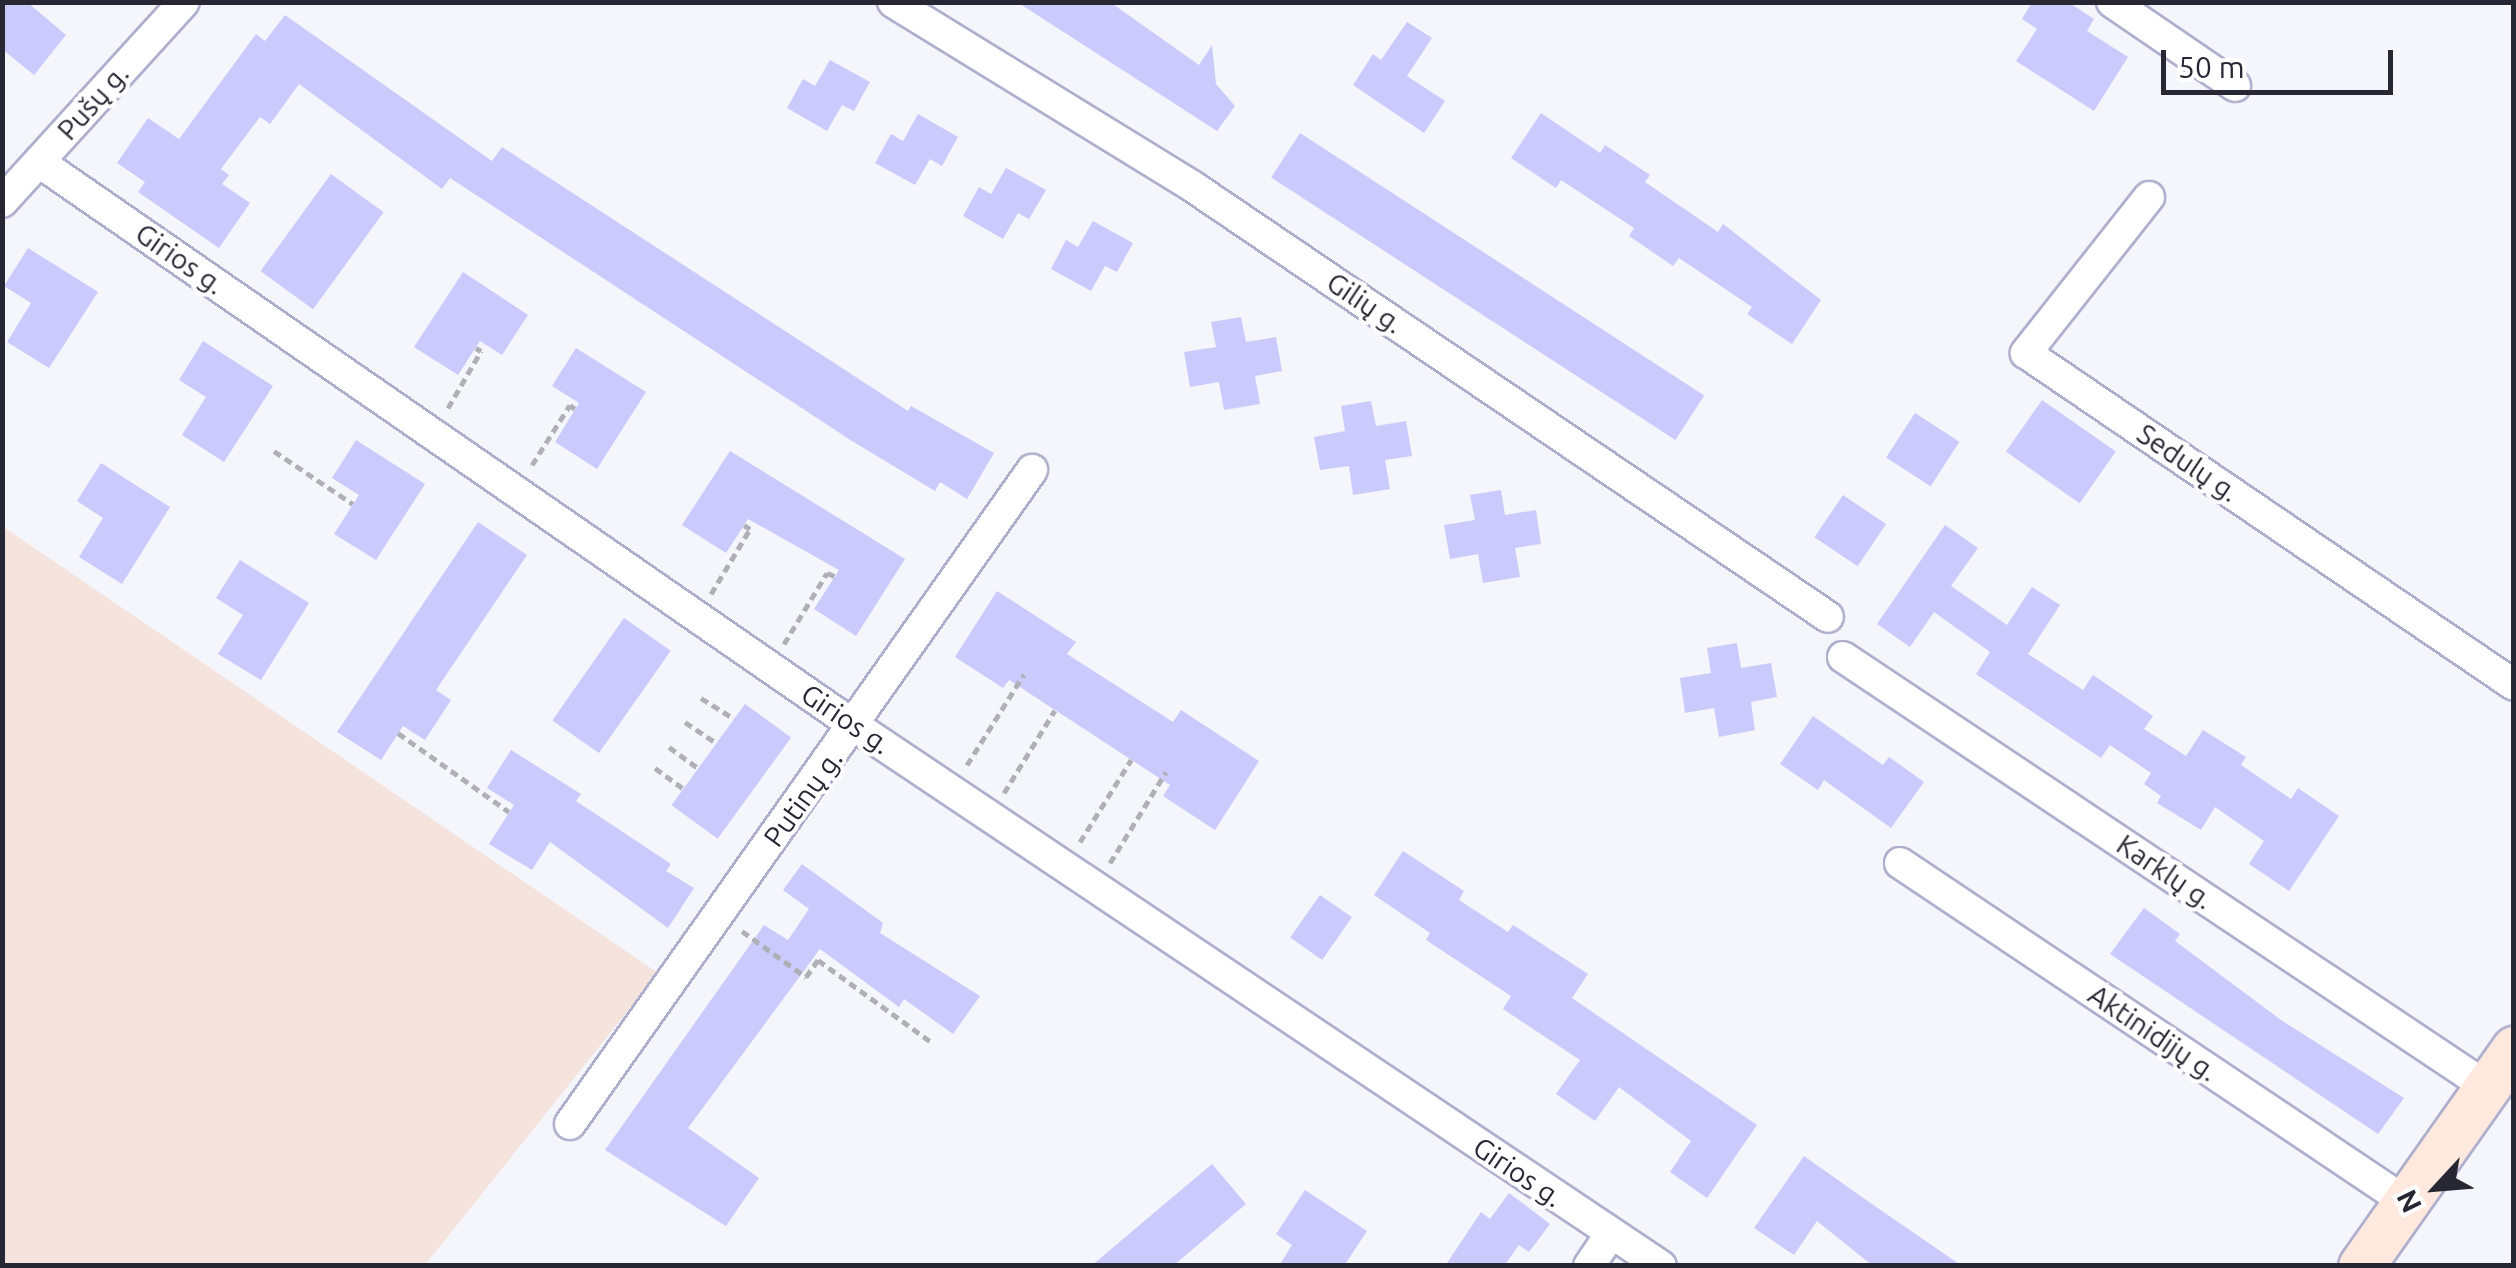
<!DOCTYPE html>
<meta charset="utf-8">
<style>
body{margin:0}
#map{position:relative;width:2516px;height:1268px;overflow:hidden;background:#f5f5fc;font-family:Ubuntu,sans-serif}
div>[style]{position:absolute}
.green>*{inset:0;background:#f4e4dd}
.building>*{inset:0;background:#cacafd;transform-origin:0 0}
.path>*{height:5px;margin-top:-2.5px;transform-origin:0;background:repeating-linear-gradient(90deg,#afafb8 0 8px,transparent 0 13px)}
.roads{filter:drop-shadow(2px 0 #aeafcd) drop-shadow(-2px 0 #aeafcd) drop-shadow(0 2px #aeafcd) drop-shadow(0 -2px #aeafcd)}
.street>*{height:30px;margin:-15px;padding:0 15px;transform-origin:15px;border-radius:15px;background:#fff}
.secondary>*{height:45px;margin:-22.5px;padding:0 22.5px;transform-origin:22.5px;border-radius:22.5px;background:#ffe9de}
span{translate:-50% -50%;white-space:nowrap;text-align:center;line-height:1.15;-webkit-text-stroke:8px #fff;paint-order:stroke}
.street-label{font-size:28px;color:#272733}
.frame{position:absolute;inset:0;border:5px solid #272733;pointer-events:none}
.north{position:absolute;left:2386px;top:1138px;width:100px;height:100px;-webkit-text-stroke:8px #fff;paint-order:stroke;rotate:244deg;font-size:28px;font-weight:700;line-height:40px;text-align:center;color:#272733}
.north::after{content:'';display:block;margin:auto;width:35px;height:45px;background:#272733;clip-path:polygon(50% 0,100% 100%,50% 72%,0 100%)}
.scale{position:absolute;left:2161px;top:50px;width:232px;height:45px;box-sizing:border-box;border:5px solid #272733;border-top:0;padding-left:12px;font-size:30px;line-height:35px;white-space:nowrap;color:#272733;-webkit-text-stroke:8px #fff;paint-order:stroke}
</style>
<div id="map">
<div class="green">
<div style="clip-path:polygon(2px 526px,658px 973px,425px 1265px,3px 1265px)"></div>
</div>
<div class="building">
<div style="clip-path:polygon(2px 2px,27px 2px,66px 35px,34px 75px,2px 49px)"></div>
<div style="clip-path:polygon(1017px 2px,1110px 2px,1199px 65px,1212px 45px,1216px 84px,1235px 106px,1217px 131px)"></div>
<div style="clip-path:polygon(2032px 2px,2068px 2px,2094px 19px,2087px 31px,2128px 57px,2094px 111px,2016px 61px,2037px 29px,2022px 19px)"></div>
<div style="clip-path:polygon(285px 15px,492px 161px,502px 147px,908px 411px,911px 406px,994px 453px,967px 499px,940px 482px,935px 491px,852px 441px,450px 178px,442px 189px,299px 84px,270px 124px,260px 117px,221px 169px,229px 175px,222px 184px,250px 203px,219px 248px,138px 192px,145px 182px,117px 163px,148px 118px,179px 139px,256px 34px,265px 41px)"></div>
<div style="clip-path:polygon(1407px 22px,1432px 38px,1407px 76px,1445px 101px,1424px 133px,1353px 85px,1373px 54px,1381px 60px)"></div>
<div style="clip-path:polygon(830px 60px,870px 82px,854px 111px,842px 105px,827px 131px,787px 108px,803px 79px,815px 86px)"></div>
<div style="clip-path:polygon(1541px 113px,1600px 153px,1605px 145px,1650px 175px,1645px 182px,1718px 232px,1723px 224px,1821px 300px,1792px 344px,1747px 314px,1752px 307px,1679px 258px,1673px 266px,1629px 236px,1634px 228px,1561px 180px,1556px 188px,1511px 158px)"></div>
<div style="clip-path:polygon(918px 114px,958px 137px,942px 166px,930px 159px,915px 185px,875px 163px,891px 134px,903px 141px)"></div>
<div style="left:1300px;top:133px;width:482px;height:53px;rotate:33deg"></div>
<div style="clip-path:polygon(1006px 168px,1046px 190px,1029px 219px,1018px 213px,1003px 239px,963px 216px,979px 187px,991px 194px)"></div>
<div style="left:331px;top:174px;width:65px;height:120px;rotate:36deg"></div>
<div style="clip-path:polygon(1093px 221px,1133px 243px,1117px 272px,1105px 266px,1091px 291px,1051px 269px,1066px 240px,1078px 247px)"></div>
<div style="clip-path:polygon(28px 248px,98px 292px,49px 368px,7px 342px,31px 303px,4px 286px)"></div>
<div style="clip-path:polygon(463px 272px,528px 315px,502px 355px,480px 341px,458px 375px,414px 347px)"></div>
<div style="clip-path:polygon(1241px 317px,1246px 342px,1276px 337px,1282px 371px,1255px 376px,1260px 404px,1224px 410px,1219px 382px,1190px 387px,1184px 352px,1216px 347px,1211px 322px)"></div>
<div style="clip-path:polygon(203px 341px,273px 386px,224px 462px,182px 435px,206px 397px,179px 380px)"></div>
<div style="clip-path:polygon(576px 348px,646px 392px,597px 469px,555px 442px,579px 403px,552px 386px)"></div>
<div style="left:2042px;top:400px;width:90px;height:63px;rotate:35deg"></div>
<div style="clip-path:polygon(1371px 401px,1376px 426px,1406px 421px,1412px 456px,1385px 460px,1390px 489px,1353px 495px,1349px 466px,1320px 470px,1314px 437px,1345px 431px,1341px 406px)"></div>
<div style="left:1915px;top:413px;width:53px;height:53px;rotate:33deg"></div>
<div style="clip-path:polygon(356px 440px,425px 484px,376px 560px,334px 534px,359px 495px,332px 478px)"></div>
<div style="clip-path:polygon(730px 451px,905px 559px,856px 636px,814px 609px,839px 570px,748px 519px,726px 553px,682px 525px)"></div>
<div style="clip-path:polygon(101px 463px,170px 507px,122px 584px,79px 557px,103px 518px,77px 501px)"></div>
<div style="clip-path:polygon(1501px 490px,1505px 515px,1536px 510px,1541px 544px,1515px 548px,1520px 577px,1483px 583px,1478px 554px,1450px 559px,1444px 525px,1475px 520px,1470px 495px)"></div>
<div style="left:1843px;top:495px;width:52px;height:51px;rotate:34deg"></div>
<div style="clip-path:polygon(478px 522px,527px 555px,436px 690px,451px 700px,425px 740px,403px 726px,381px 760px,337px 732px)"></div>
<div style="clip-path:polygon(1945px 525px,1978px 548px,1951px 586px,2007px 625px,2032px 587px,2060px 605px,2028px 654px,2083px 690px,2093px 675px,2153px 716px,2144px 729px,2186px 756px,2203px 730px,2246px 757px,2241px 765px,2291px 799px,2298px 788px,2339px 816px,2289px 891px,2249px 864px,2264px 841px,2215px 807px,2201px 830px,2157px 803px,2161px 796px,2144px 784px,2151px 773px,2110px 745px,2101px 758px,1976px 674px,1990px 652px,1934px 612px,1910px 647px,1877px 624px)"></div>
<div style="clip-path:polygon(240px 560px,309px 603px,261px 680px,218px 654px,243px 615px,216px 598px)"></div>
<div style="clip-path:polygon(997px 591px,1076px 642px,1067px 654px,1173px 722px,1181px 710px,1259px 761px,1215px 830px,1163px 796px,1170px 785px,1009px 680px,1003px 688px,955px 657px)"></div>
<div style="left:624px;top:618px;width:57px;height:125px;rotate:35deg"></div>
<div style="clip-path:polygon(1737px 643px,1741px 668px,1771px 663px,1777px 697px,1751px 702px,1755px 730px,1719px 737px,1714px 708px,1685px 713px,1680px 678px,1711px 673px,1707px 648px)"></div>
<div style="left:745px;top:704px;width:57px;height:125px;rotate:36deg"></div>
<div style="clip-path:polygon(1813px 716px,1883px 765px,1889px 757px,1924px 782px,1891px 828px,1824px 780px,1818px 790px,1780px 764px)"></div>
<div style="clip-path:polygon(511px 750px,581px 794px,576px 801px,671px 864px,666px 871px,694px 888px,668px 928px,550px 842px,532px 870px,489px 844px,514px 805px,487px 788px)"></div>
<div style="clip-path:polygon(1403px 851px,1464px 891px,1459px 900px,1508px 932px,1513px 925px,1588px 974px,1572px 998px,1757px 1125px,1707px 1198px,1670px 1172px,1691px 1141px,1619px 1087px,1595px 1121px,1556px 1094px,1580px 1060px,1503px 1009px,1511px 996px,1426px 940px,1430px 933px,1374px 895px)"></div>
<div style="clip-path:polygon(802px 864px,883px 923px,880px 933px,980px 996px,953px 1034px,904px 999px,899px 1007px,820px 949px,688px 1128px,759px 1178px,726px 1226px,605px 1150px,764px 925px,788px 940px,809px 909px,783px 890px)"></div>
<div style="left:1320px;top:895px;width:39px;height:52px;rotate:35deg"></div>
<div style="clip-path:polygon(2144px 908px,2180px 934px,2175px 941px,2281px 1020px,2404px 1098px,2378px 1134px,2110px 954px)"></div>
<div style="clip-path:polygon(1804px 1156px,1869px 1202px,1962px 1266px,1873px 1266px,1817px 1221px,1794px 1255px,1754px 1228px)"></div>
<div style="clip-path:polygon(1212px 1164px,1246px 1204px,1173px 1266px,1091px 1266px)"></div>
<div style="clip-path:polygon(1305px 1190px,1367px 1231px,1344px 1266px,1279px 1266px,1292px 1245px,1276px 1234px)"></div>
<div style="clip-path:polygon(1509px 1193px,1550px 1224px,1529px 1252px,1519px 1245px,1504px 1266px,1445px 1266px,1481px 1212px,1490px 1219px)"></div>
</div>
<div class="path">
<div style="left:448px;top:408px;width:66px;rotate:-59.9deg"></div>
<div style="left:481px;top:351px;width:6px;rotate:-149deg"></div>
<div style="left:274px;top:451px;width:95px;rotate:33.9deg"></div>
<div style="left:532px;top:465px;width:71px;rotate:-57.7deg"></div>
<div style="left:570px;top:405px;width:6px;rotate:39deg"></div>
<div style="left:711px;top:594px;width:76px;rotate:-59deg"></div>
<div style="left:750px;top:529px;width:7px;rotate:-146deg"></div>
<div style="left:784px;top:644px;width:83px;rotate:-58.8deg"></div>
<div style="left:827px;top:573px;width:9px;rotate:21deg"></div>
<div style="left:701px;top:698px;width:39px;rotate:32deg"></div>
<div style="left:685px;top:722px;width:37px;rotate:34deg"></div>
<div style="left:398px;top:733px;width:136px;rotate:35.4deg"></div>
<div style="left:669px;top:747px;width:36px;rotate:36deg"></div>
<div style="left:967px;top:765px;width:107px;rotate:-57.9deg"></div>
<div style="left:655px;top:768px;width:34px;rotate:36deg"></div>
<div style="left:1004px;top:793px;width:97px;rotate:-58.4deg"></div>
<div style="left:1080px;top:842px;width:97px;rotate:-58.1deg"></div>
<div style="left:1110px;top:863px;width:107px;rotate:-58.4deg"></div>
<div style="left:742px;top:931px;width:79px;rotate:35.7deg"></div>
<div style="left:806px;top:977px;width:21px;rotate:-55deg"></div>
<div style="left:818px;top:960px;width:138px;rotate:35.9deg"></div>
</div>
<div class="roads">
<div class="street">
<div style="left:893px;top:2px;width:351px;rotate:31.6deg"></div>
<div style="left:1192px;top:186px;width:768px;rotate:34.12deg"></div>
<div style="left:2112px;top:2px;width:149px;rotate:34.3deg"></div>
<div style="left:39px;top:162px;width:992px;rotate:34.65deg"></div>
<div style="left:855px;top:726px;width:970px;rotate:33.82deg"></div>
<div style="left:2149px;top:197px;width:199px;rotate:128.3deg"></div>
<div style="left:2026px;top:353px;width:590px;rotate:34.23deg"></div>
<div style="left:2px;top:202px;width:270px;rotate:-47.7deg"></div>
<div style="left:1843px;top:657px;width:774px;rotate:33.73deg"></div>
<div style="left:1900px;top:863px;width:609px;rotate:33.82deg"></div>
<div style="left:570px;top:1124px;width:801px;rotate:-54.76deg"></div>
<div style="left:1589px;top:1266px;width:40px;rotate:-56deg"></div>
</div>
<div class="secondary">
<div style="left:2361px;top:1266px;width:266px;rotate:-54.8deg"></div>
</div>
</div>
<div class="street-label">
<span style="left:93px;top:102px;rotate:-48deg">Pušų g.</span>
<span style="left:180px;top:259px;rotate:35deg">Girios g.</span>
<span style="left:1365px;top:303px;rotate:34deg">Gilių g.</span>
<span style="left:2188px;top:463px;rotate:34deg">Sedulų g.</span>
<span style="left:846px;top:719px;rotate:34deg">Girios g.</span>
<span style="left:803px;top:798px;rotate:-54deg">Putinų g.</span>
<span style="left:2165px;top:872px;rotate:34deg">Karklų g.</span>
<span style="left:2153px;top:1033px;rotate:34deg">Aktinidijų g.</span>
<span style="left:1518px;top:1172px;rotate:34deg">Girios g.</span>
</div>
<div class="frame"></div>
<div class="north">N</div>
<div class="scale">50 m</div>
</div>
